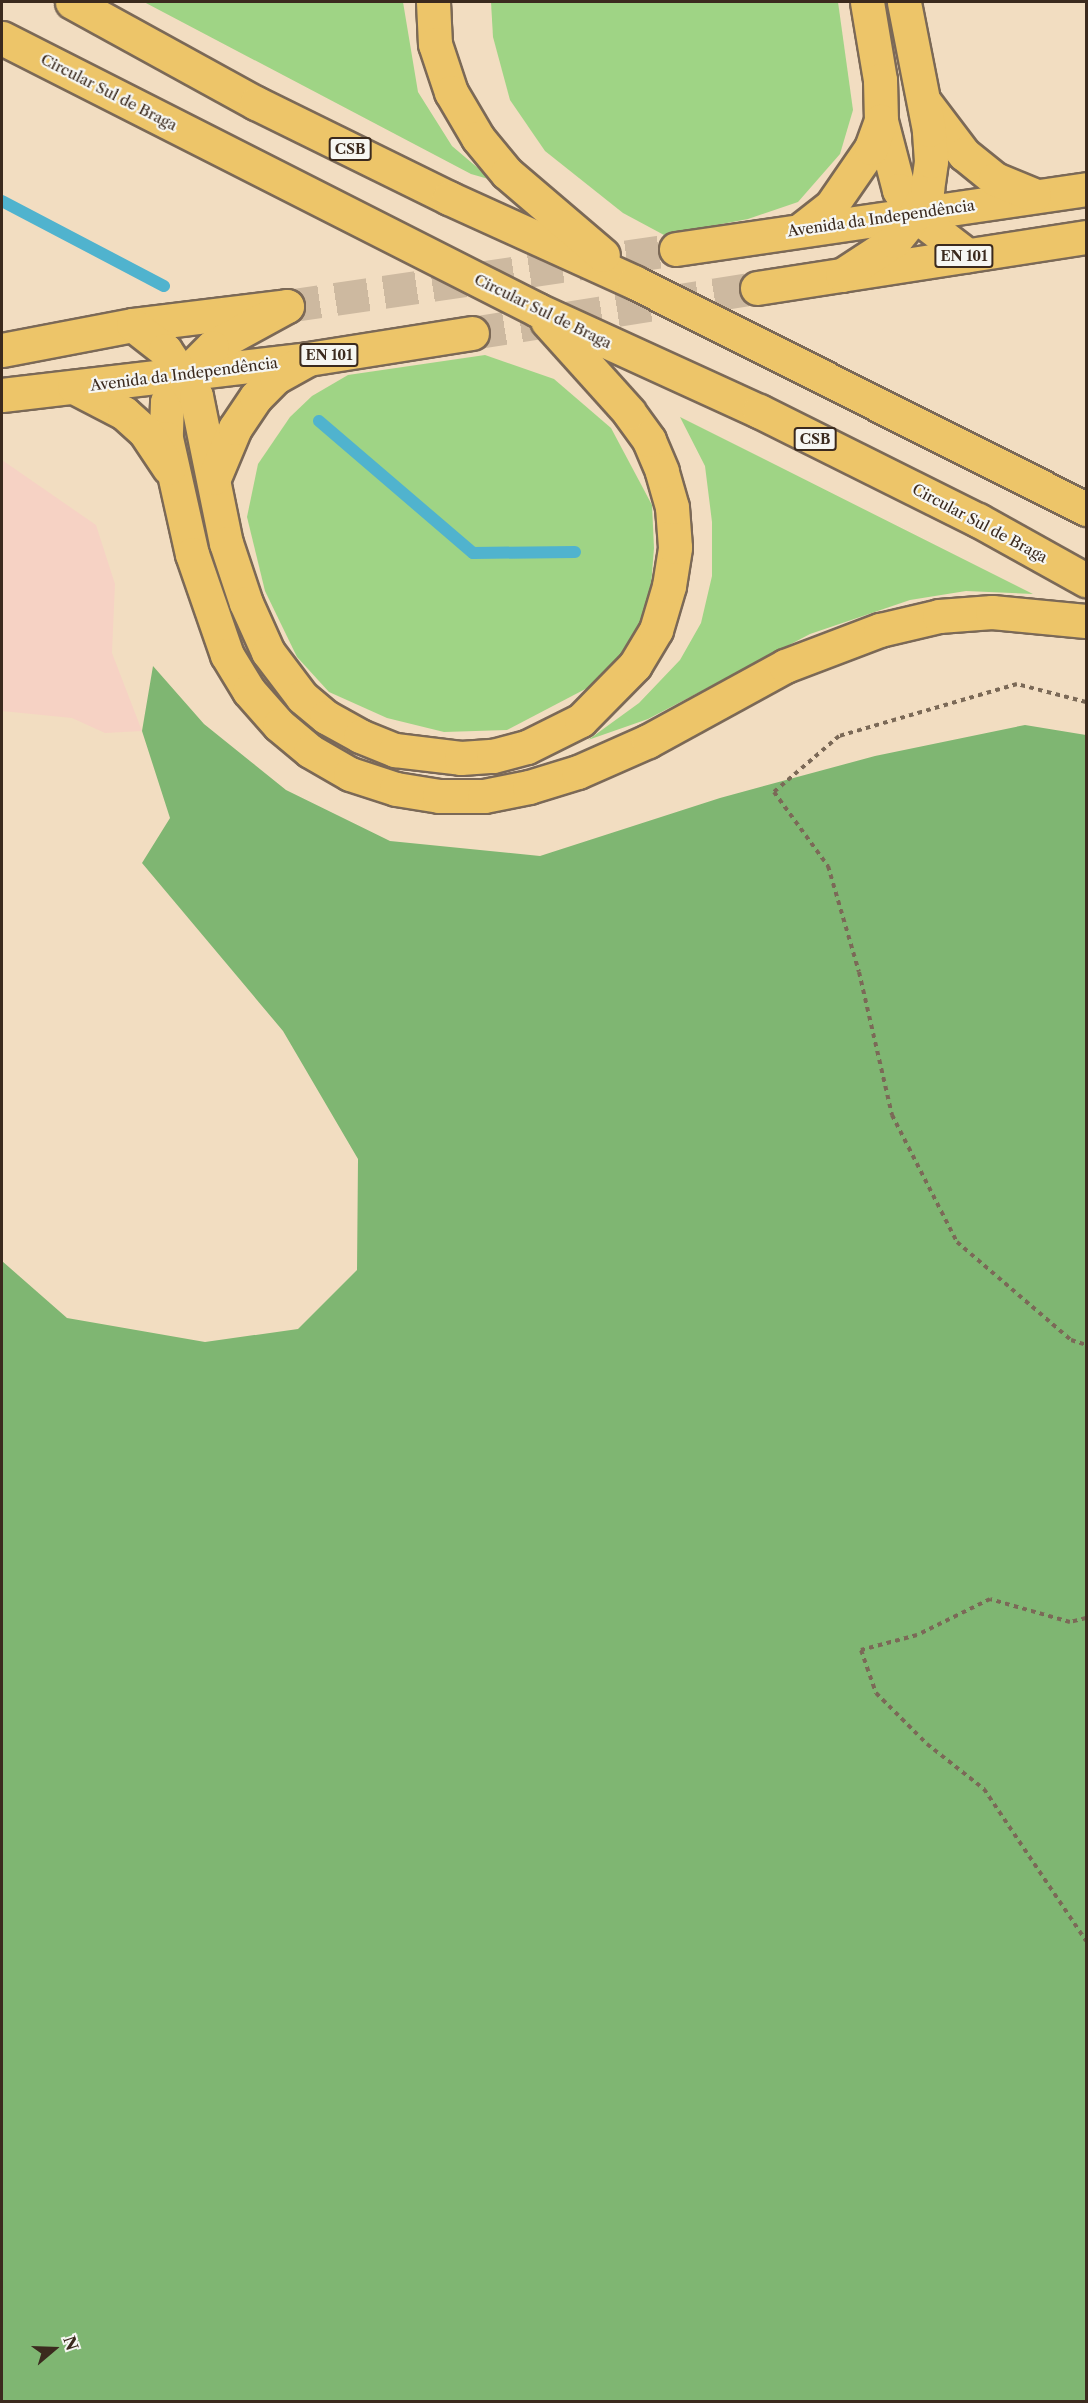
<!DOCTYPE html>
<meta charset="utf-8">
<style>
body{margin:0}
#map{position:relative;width:1088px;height:2403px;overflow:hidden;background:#f2ddc1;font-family:"Libre Caslon Text",serif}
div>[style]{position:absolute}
.built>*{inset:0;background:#f6d2c4}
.green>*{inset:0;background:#9fd485}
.forest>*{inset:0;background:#7fb672}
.stream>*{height:12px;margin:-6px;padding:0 6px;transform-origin:6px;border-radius:6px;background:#50b3ce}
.major-tunnel>*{height:33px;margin-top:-16.5px;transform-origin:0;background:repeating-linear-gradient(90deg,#cdb9a0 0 33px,transparent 0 49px)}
.path>*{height:4px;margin-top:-2px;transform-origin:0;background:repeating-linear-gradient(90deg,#7b6957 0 4.5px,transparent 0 9px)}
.roads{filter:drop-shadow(2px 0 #7b6957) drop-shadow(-2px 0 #7b6957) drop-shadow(0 2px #7b6957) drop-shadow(0 -2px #7b6957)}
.major>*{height:33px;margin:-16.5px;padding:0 16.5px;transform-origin:16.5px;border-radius:16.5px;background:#edc569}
.highway>*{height:33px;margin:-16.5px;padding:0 16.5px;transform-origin:16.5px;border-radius:16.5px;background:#edc569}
span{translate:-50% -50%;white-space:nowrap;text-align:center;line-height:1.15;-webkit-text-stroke:4.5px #f6f6f2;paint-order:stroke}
.shield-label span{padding:2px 4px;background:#f6f6f2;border:2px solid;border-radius:4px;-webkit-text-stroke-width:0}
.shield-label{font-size:14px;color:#3b2a1e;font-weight:700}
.street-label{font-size:15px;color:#3b2a1e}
.frame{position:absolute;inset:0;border:3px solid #3b2a1e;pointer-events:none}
.north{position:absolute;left:24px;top:2319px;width:60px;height:60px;-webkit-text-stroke:4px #f6f6f2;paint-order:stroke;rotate:71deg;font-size:16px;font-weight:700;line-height:24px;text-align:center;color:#3b2a1e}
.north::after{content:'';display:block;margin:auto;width:21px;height:27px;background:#3b2a1e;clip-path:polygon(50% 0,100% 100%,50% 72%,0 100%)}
</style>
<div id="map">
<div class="built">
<div style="clip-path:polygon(2px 460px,96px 525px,115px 584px,112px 653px,142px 731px,105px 733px,72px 718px,2px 711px)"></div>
</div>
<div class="green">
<div style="clip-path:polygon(144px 2px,403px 2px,418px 92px,452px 146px,492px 180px,471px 174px)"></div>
<div style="clip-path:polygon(491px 2px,838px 2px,853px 110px,840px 154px,798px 202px,748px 219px,664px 235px,623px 213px,545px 151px,510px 100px,493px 37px)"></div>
<div style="clip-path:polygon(485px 355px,554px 379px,611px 428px,652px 505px,654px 548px,650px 599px,630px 648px,593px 685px,507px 730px,444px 732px,387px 718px,329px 692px,297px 657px,265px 591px,247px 517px,258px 464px,290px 417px,312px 396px,348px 375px)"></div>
<div style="clip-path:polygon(680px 417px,1033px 594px,966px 591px,910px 600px,810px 634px,648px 719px,588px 740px,639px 703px,680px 660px,701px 623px,712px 576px,712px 522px,705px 466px)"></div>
</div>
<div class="forest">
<div style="clip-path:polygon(153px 666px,204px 724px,286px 790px,390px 841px,540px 856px,720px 798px,875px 756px,1025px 725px,1086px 735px,1086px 2401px,2px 2401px,2px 1261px,67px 1318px,205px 1342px,298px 1329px,357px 1270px,358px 1159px,283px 1031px,142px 863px,170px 818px,142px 731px)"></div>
</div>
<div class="stream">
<div style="left:2px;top:201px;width:183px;rotate:27.7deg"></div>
<div style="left:319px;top:421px;width:203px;rotate:40.6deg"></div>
<div style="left:473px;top:553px;width:102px;rotate:-0.6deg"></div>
</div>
<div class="major-tunnel">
<div style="left:287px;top:306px;width:393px;rotate:-8.3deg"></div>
<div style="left:472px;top:333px;width:289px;rotate:-9deg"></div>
</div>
<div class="path">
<div style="left:1086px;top:702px;width:71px;rotate:-165.4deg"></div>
<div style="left:1017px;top:684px;width:185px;rotate:163.7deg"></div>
<div style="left:839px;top:736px;width:86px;rotate:139.3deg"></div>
<div style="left:774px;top:792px;width:92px;rotate:53.9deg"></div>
<div style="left:828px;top:866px;width:110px;rotate:73.7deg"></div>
<div style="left:859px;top:972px;width:147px;rotate:77deg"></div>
<div style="left:892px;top:1115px;width:143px;rotate:62.9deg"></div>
<div style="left:957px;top:1242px;width:150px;rotate:40.7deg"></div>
<div style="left:1071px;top:1340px;width:16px;rotate:18deg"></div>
<div style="left:1086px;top:1618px;width:16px;rotate:166deg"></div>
<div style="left:1070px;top:1622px;width:83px;rotate:-164deg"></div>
<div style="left:990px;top:1599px;width:81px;rotate:153.7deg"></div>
<div style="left:917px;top:1635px;width:58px;rotate:165deg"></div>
<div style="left:861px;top:1650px;width:46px;rotate:70.8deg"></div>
<div style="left:876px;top:1693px;width:72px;rotate:45deg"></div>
<div style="left:927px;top:1744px;width:73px;rotate:38.3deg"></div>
<div style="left:984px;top:1789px;width:183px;rotate:56.1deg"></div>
</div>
<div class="roads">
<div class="major">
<div style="left:676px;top:249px;width:414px;rotate:-8.3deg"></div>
<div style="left:757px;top:288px;width:333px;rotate:-8.8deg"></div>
<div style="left:2px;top:350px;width:133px;rotate:-10.8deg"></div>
<div style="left:133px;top:325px;width:155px;rotate:-7deg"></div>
<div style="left:2px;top:395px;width:308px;rotate:-6.7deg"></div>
<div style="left:308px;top:359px;width:166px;rotate:-9deg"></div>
</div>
<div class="highway">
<div style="left:72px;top:2px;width:210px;rotate:28.8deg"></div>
<div style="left:256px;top:103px;width:215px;rotate:26.2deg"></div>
<div style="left:449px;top:198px;width:203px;rotate:24.4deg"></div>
<div style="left:634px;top:282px;width:506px;rotate:26.67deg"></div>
<div style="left:433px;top:2px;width:42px;rotate:87.3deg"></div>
<div style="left:435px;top:44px;width:51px;rotate:71.6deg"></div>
<div style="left:451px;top:92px;width:53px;rotate:59.6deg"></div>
<div style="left:478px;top:138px;width:45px;rotate:50.4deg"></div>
<div style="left:507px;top:173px;width:126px;rotate:40.5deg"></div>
<div style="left:867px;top:2px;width:79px;rotate:80.5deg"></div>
<div style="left:880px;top:80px;width:41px;rotate:88.6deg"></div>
<div style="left:881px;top:121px;width:71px;rotate:75.4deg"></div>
<div style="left:899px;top:190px;width:30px;rotate:57deg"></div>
<div style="left:915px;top:215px;width:66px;rotate:37.6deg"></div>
<div style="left:2px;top:38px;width:601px;rotate:26.91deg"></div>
<div style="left:538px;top:310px;width:243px;rotate:24.6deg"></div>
<div style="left:759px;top:411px;width:245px;rotate:26.5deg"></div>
<div style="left:978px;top:520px;width:124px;rotate:29.1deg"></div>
<div style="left:926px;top:104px;width:63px;rotate:52.8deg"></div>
<div style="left:964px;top:154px;width:40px;rotate:39deg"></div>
<div style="left:995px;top:179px;width:42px;rotate:22.3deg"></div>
<div style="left:803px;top:228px;width:36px;rotate:-38deg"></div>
<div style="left:831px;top:206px;width:70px;rotate:-55.4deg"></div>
<div style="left:871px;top:148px;width:29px;rotate:-70deg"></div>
<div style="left:842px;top:275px;width:62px;rotate:-33.2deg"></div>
<div style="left:894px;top:241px;width:33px;rotate:-51deg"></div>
<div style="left:915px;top:215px;width:28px;rotate:-64deg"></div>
<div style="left:927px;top:190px;width:29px;rotate:-82deg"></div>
<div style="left:931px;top:161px;width:31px;rotate:-94deg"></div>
<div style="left:929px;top:130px;width:130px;rotate:-101.1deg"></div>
<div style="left:287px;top:306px;width:85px;rotate:151.3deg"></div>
<div style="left:212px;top:347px;width:38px;rotate:135deg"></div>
<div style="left:185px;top:374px;width:33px;rotate:123deg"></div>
<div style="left:167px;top:402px;width:36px;rotate:92deg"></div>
<div style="left:166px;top:438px;width:119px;rotate:77.4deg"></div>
<div style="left:192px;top:554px;width:107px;rotate:70.9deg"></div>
<div style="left:227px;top:655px;width:42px;rotate:58.6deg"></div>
<div style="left:249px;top:691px;width:45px;rotate:48.6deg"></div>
<div style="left:279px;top:725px;width:40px;rotate:40deg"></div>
<div style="left:310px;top:751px;width:46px;rotate:29.9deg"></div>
<div style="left:350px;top:774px;width:48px;rotate:18.1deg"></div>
<div style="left:396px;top:789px;width:44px;rotate:9.2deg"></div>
<div style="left:439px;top:796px;width:45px"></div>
<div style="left:484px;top:796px;width:46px;rotate:-11.3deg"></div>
<div style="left:529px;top:787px;width:51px;rotate:-17deg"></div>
<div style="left:578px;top:772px;width:77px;rotate:-23.9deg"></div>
<div style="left:648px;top:741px;width:156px;rotate:-28.7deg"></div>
<div style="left:785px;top:666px;width:102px;rotate:-20.8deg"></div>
<div style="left:880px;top:630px;width:61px;rotate:-13.3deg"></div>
<div style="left:939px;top:616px;width:53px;rotate:-4.3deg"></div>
<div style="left:992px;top:612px;width:94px;rotate:5.5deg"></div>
<div style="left:133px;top:325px;width:41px;rotate:38deg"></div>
<div style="left:165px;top:350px;width:55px;rotate:56deg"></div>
<div style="left:196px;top:396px;width:150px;rotate:78.5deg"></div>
<div style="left:226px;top:543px;width:63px;rotate:71.6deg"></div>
<div style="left:246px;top:603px;width:54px;rotate:65.8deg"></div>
<div style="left:268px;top:652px;width:56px;rotate:52.9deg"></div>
<div style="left:302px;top:697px;width:31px;rotate:40deg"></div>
<div style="left:326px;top:717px;width:39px;rotate:29deg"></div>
<div style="left:360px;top:736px;width:38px;rotate:22deg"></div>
<div style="left:395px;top:750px;width:66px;rotate:6.9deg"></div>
<div style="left:461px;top:758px;width:32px;rotate:-4deg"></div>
<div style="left:493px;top:756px;width:35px;rotate:-15deg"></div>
<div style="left:527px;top:747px;width:60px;rotate:-26.6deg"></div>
<div style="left:581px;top:720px;width:77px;rotate:-45.5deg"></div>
<div style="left:635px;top:665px;width:41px;rotate:-59deg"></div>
<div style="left:656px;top:630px;width:46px;rotate:-73.5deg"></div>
<div style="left:669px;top:586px;width:39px;rotate:-81deg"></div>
<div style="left:675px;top:547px;width:40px;rotate:-94.3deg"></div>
<div style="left:672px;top:507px;width:37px;rotate:-106deg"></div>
<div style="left:662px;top:471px;width:34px;rotate:-113deg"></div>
<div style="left:649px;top:440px;width:34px;rotate:-126deg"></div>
<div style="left:629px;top:412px;width:122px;rotate:-132deg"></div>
<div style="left:74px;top:387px;width:56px;rotate:27.5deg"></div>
<div style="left:124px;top:413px;width:28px;rotate:42deg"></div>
<div style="left:145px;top:432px;width:43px;rotate:56.3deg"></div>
<div style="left:214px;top:478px;width:54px;rotate:-67.2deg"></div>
<div style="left:235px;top:428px;width:37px;rotate:-56deg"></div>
<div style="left:256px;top:397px;width:28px;rotate:-45deg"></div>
<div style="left:276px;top:377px;width:37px;rotate:-29deg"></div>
</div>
</div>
<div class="shield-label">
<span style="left:350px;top:149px">CSB</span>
<span style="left:964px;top:256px">EN 101</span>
<span style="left:329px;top:355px">EN 101</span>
<span style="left:815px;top:439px">CSB</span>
</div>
<div class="street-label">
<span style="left:109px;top:92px;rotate:27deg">Circular Sul de Braga</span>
<span style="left:881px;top:218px;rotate:-8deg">Avenida da Independência</span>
<span style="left:543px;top:311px;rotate:26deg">Circular Sul de Braga</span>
<span style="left:184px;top:374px;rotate:-7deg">Avenida da Independência</span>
<span style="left:980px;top:523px;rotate:28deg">Circular Sul de Braga</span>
</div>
<div class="frame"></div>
<div class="north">N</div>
</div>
